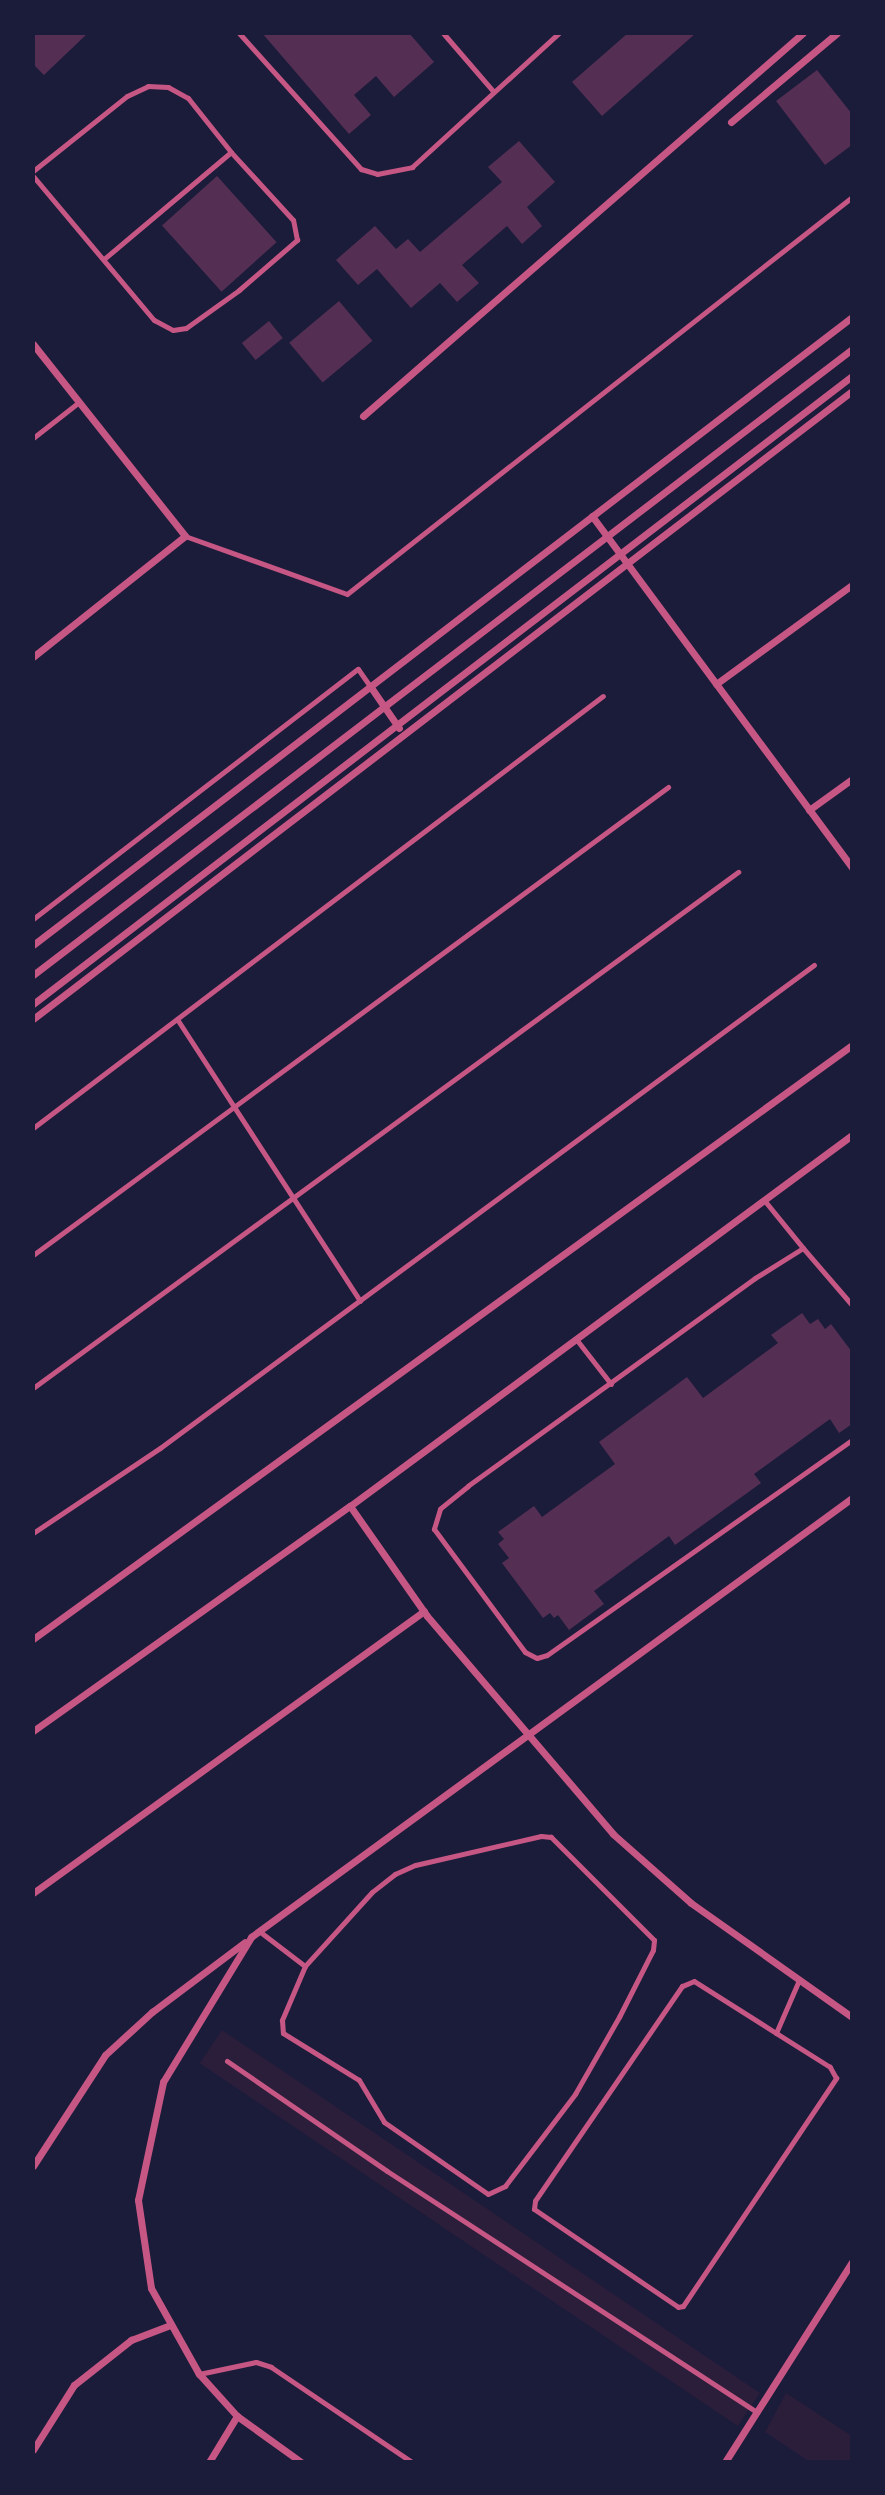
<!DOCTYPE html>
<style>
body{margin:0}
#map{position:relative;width:885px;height:2495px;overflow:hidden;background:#1b1b3a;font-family:"DejaVu Sans",sans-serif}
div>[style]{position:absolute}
.green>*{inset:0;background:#2a1e3b;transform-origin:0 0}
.building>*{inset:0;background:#542f53;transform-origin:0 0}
.service>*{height:5px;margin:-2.5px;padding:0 2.5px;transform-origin:2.5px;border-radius:2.5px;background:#c65784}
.minor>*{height:7px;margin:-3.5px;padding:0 3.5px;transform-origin:3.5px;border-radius:3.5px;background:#c65784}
span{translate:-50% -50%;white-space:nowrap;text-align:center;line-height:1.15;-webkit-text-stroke:5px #1b1b3a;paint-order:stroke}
.frame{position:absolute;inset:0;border:35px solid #1b1b3a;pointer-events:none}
</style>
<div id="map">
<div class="green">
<div style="left:222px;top:2030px;width:649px;height:40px;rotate:34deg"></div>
<div style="clip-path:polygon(786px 2393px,852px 2436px,852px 2462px,810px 2462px,765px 2432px)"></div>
</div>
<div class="building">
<div style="clip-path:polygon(33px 33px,88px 33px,44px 75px,33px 64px)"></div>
<div style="clip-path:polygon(262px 33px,409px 33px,434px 62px,394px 97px,376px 76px,354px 95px,371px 115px,349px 134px)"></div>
<div style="clip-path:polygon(628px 33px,696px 33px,602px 116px,572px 82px)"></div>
<div style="clip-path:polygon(817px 70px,852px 114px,852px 145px,825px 165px,776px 101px)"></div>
<div style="clip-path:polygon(519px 141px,555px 182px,527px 207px,542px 226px,522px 244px,507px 226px,462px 265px,479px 283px,457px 302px,440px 283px,411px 308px,377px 269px,358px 285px,336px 260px,375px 226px,396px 249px,408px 239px,420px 252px,502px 182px,488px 167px)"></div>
<div style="left:217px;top:176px;width:89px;height:74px;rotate:48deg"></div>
<div style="left:339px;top:301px;width:52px;height:65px;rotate:50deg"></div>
<div style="left:269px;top:321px;width:22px;height:35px;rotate:51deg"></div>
<div style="clip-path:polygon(802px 1313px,810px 1324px,818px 1319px,825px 1329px,831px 1324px,852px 1352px,852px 1424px,839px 1433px,830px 1419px,754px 1474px,761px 1483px,675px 1545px,669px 1536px,594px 1591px,604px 1604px,569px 1630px,558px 1615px,554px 1618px,550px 1613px,543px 1618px,502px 1563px,509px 1558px,498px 1544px,504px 1539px,498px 1532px,534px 1506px,542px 1517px,615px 1464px,599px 1442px,687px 1377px,703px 1398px,778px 1343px,771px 1335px)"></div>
</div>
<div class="service">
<div style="left:239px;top:33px;width:183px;rotate:48.1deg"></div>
<div style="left:361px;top:169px;width:17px;rotate:17deg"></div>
<div style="left:377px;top:174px;width:36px;rotate:-11deg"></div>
<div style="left:412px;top:167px;width:199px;rotate:-42.4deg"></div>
<div style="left:443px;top:33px;width:77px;rotate:49.2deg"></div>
<div style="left:33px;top:171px;width:120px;rotate:-38.6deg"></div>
<div style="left:127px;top:96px;width:23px;rotate:-25deg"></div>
<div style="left:148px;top:86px;width:20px;rotate:3deg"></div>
<div style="left:168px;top:87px;width:23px;rotate:29deg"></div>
<div style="left:188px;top:98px;width:69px;rotate:51.5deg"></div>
<div style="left:231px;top:152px;width:166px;rotate:139.9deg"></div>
<div style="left:33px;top:176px;width:188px;rotate:50deg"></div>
<div style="left:154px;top:320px;width:21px;rotate:28deg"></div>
<div style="left:173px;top:330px;width:13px;rotate:-9deg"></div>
<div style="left:186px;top:328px;width:65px;rotate:-35.6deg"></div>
<div style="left:239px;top:290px;width:77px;rotate:-40.8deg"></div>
<div style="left:297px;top:240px;width:20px;rotate:-101deg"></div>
<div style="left:293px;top:220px;width:92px;rotate:-132.4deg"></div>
<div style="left:33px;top:438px;width:58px;rotate:-38deg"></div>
<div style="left:185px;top:536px;width:172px;rotate:19.7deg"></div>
<div style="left:347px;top:594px;width:642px;rotate:-38.17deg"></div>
<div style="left:33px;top:919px;width:410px;rotate:-37.6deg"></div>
<div style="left:358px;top:669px;width:21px;rotate:55deg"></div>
<div style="left:177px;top:1019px;width:336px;rotate:57deg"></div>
<div style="left:33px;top:1128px;width:715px;rotate:-37.16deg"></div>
<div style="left:764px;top:1200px;width:62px;rotate:50.9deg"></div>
<div style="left:33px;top:1255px;width:789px;rotate:-36.39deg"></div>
<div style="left:852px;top:1305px;width:75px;rotate:-130.7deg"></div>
<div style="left:803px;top:1248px;width:57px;rotate:148deg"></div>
<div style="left:755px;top:1278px;width:354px;rotate:144.1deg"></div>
<div style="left:468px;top:1486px;width:36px;rotate:141deg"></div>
<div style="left:440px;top:1509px;width:21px;rotate:107deg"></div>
<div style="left:434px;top:1529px;width:153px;rotate:53.5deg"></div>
<div style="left:525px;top:1652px;width:13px;rotate:27deg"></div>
<div style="left:537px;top:1658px;width:10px;rotate:-17deg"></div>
<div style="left:547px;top:1655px;width:373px;rotate:-35.2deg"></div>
<div style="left:576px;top:1339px;width:57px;rotate:52.1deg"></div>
<div style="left:33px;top:1388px;width:874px;rotate:-36.2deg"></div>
<div style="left:33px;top:1533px;width:153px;rotate:-33.8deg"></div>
<div style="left:160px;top:1448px;width:813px;rotate:-36.45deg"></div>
<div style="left:259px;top:1931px;width:58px;rotate:37.3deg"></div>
<div style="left:305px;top:1966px;width:59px;rotate:113.1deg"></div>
<div style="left:282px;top:2020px;width:13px;rotate:86deg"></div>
<div style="left:283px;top:2033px;width:89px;rotate:31.7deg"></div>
<div style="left:359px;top:2080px;width:49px;rotate:59.2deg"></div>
<div style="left:384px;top:2122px;width:126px;rotate:34.7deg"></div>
<div style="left:488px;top:2194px;width:19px;rotate:-25deg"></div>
<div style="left:505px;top:2186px;width:116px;rotate:-52.7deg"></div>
<div style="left:575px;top:2094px;width:89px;rotate:-60.3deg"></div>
<div style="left:619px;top:2017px;width:75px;rotate:-63.1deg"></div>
<div style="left:653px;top:1950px;width:10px;rotate:-84deg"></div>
<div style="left:654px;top:1940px;width:146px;rotate:-135deg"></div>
<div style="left:551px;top:1837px;width:10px;rotate:-174deg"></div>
<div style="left:541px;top:1836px;width:129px;rotate:167deg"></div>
<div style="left:415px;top:1865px;width:22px;rotate:156deg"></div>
<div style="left:395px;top:1874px;width:29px;rotate:142deg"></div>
<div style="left:372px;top:1892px;width:100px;rotate:132.2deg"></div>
<div style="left:776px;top:2033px;width:97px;rotate:-147.6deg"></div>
<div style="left:694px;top:1981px;width:13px;rotate:157deg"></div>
<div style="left:682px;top:1986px;width:260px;rotate:124.4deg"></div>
<div style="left:535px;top:2201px;width:8px;rotate:97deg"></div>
<div style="left:534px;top:2209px;width:174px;rotate:34.2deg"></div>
<div style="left:678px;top:2307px;width:5px;rotate:-11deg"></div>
<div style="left:683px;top:2306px;width:275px;rotate:-56.1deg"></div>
<div style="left:836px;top:2078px;width:13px;rotate:-119deg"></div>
<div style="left:830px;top:2067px;width:64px;rotate:-147.8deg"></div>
<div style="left:776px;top:2033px;width:58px;rotate:-66.5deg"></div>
<div style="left:227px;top:2061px;width:194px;rotate:34.5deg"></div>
<div style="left:387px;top:2171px;width:442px;rotate:33.1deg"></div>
<div style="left:199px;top:2374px;width:58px;rotate:-11.9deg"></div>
<div style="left:256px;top:2362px;width:16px;rotate:18deg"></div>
<div style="left:271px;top:2367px;width:170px;rotate:34deg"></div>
</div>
<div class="minor">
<div style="left:731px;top:122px;width:138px;rotate:-40deg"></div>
<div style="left:33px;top:344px;width:245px;rotate:51.6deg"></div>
<div style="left:185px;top:536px;width:194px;rotate:141.5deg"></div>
<div style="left:363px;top:416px;width:583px;rotate:-41.04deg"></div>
<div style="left:592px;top:516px;width:438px;rotate:53.5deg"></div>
<div style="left:716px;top:684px;width:168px;rotate:-36.1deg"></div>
<div style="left:370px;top:686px;width:51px;rotate:55.4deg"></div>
<div style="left:809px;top:810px;width:53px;rotate:-35.8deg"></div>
<div style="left:33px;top:945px;width:1032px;rotate:-37.48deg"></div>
<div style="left:33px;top:975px;width:1031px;rotate:-37.39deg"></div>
<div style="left:33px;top:1004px;width:1032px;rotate:-37.48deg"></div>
<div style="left:33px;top:1019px;width:1032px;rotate:-37.48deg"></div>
<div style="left:350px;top:1506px;width:134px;rotate:55deg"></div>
<div style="left:427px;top:1616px;width:287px;rotate:49.5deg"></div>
<div style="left:613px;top:1834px;width:104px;rotate:41.5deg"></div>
<div style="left:691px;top:1903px;width:197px;rotate:35.3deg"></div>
<div style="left:33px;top:1639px;width:1012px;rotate:-35.95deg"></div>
<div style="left:33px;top:1731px;width:389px;rotate:-35.4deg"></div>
<div style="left:350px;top:1506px;width:624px;rotate:-36.47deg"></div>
<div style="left:33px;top:1893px;width:482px;rotate:-35.8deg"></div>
<div style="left:33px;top:2166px;width:132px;rotate:-57deg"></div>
<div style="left:105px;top:2055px;width:64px;rotate:-42.5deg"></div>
<div style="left:152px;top:2012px;width:116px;rotate:-37deg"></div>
<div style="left:33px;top:2450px;width:77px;rotate:-57.8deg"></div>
<div style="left:74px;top:2385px;width:73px;rotate:-38.3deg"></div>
<div style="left:131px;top:2340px;width:40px;rotate:-21deg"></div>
<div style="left:209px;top:2462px;width:54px;rotate:-58.7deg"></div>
<div style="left:301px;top:2462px;width:79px;rotate:-144.3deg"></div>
<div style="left:237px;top:2416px;width:57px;rotate:-132.1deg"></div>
<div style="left:199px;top:2374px;width:98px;rotate:-119.2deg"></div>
<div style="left:151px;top:2288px;width:89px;rotate:-98.4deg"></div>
<div style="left:138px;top:2200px;width:121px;rotate:-78deg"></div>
<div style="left:163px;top:2082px;width:170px;rotate:-58.7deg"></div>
<div style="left:251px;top:1937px;width:744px;rotate:-36.15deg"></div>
<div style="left:725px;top:2462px;width:237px;rotate:-57.6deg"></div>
</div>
<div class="frame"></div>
</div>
